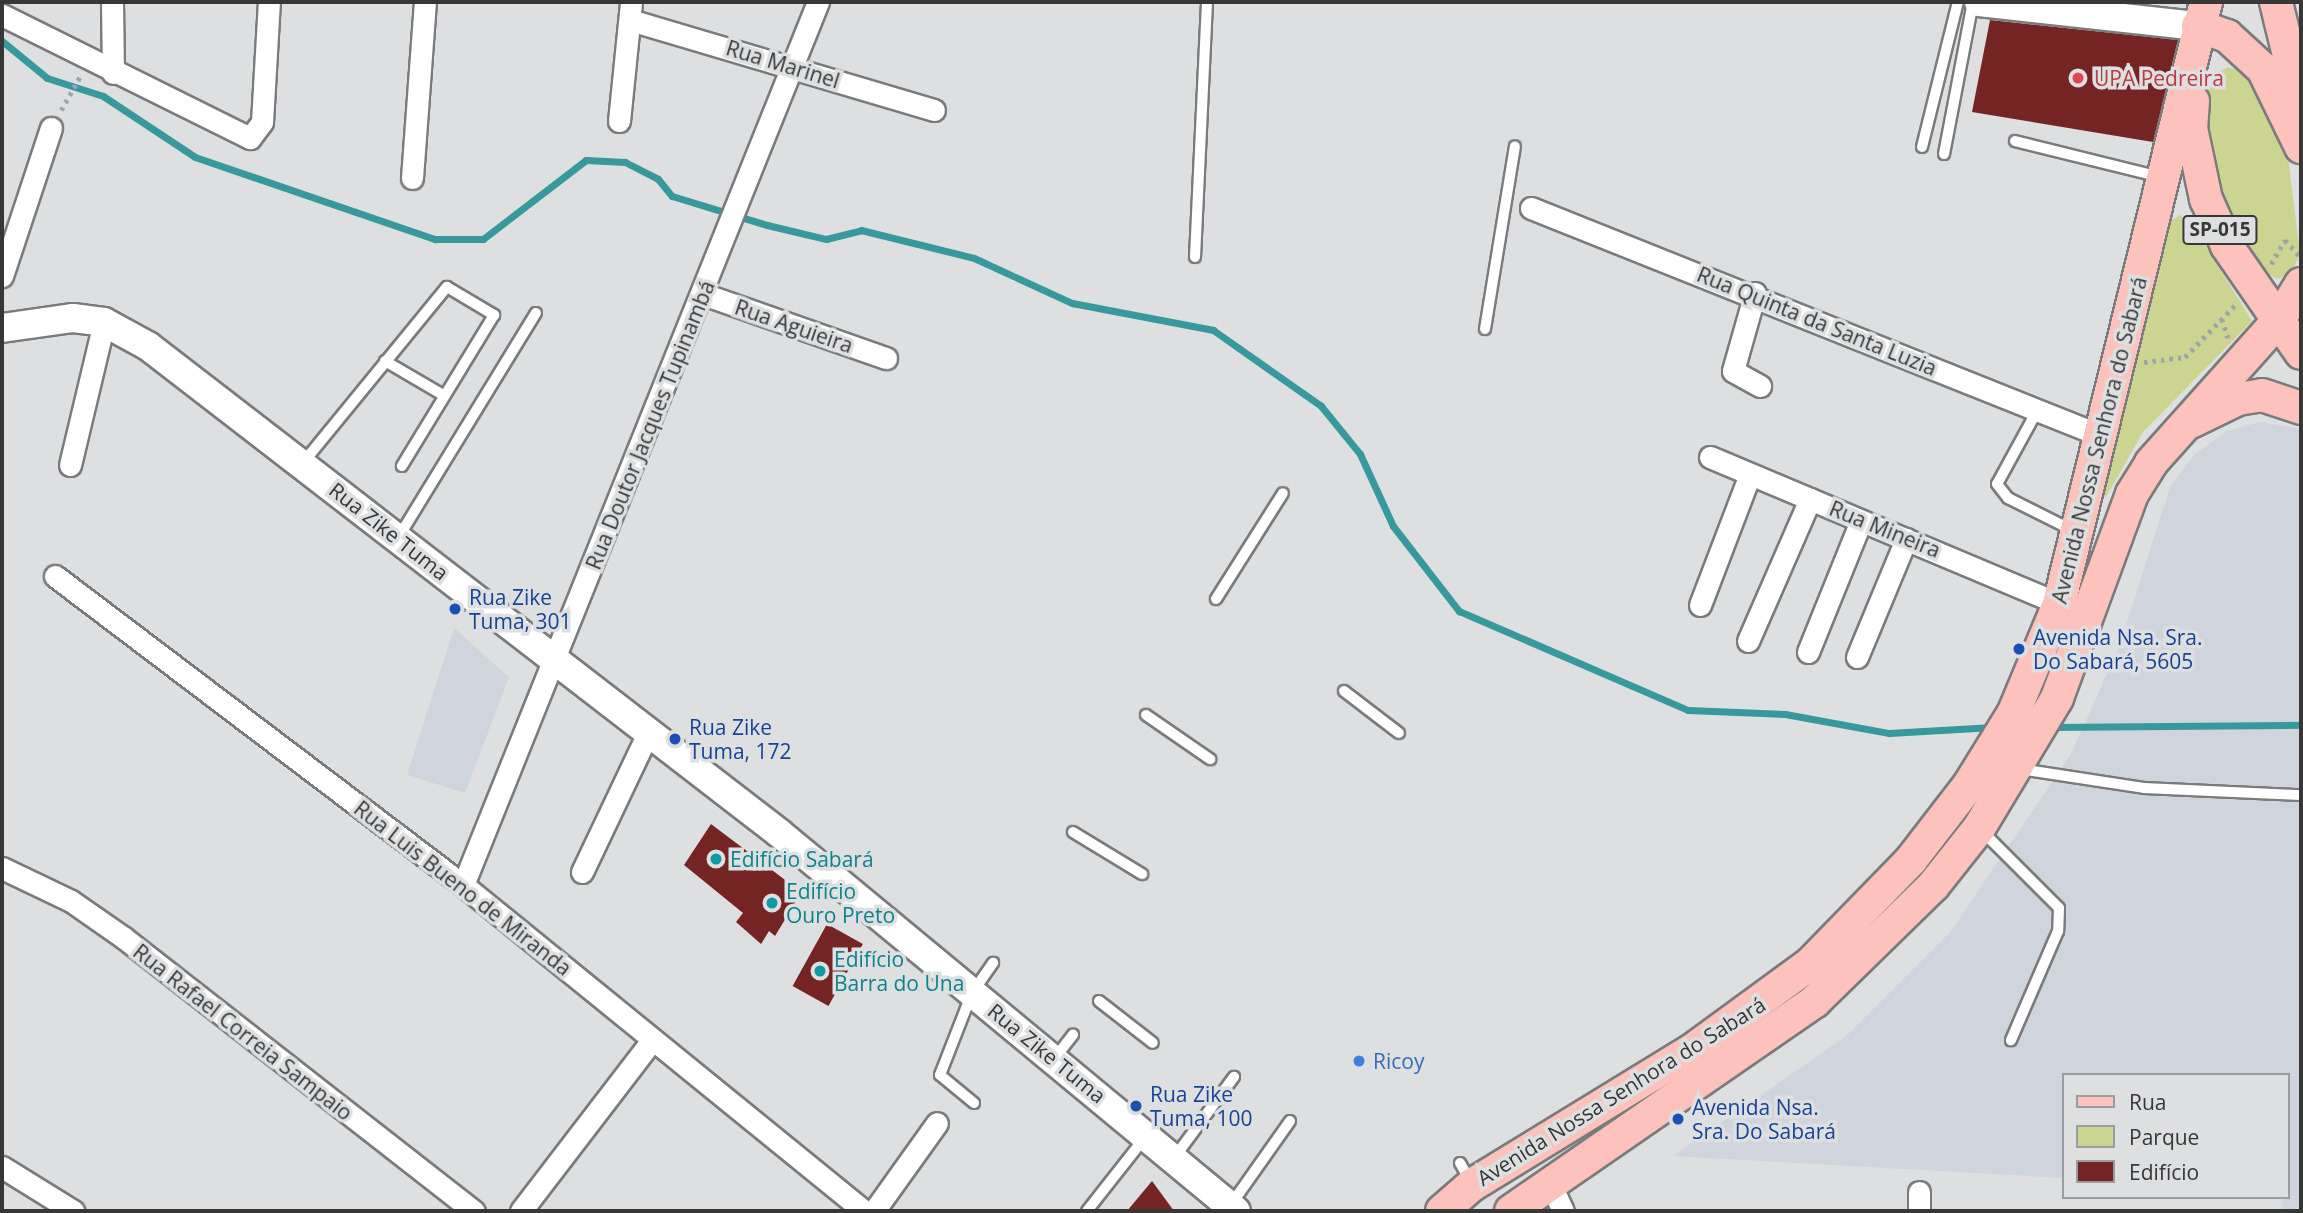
<!DOCTYPE html>
<meta charset="utf-8">
<style>
body{margin:0}
#map{position:relative;width:2303px;height:1213px;overflow:hidden;background:#dedfe0;font-family:"Open Sans",sans-serif}
div>[style]{position:absolute}
.built>*{inset:0;background:#d0d5dd}
.green>*{inset:0;background:#cbd491}
.stream>*{height:7px;margin:-3.5px;padding:0 3.5px;transform-origin:3.5px;border-radius:3.5px;background:#37999d}
.building>*{inset:0;background:#732423;transform-origin:0 0}
.path>*{height:4.5px;margin-top:-2.25px;transform-origin:0;background:repeating-linear-gradient(90deg,#a3a4a5 0 3.5px,transparent 0 8.5px)}
.roads{filter:drop-shadow(2px 0 #7a7b7c) drop-shadow(-2px 0 #7a7b7c) drop-shadow(0 2px #7a7b7c) drop-shadow(0 -2px #7a7b7c)}
.lane>*{height:10px;margin:-5px;padding:0 5px;transform-origin:5px;border-radius:5px;background:#fff}
.street>*{height:21px;margin:-10.5px;padding:0 10.5px;transform-origin:10.5px;border-radius:10.5px;background:#fff}
.secondary>*{height:28px;margin:-14px;padding:0 14px;transform-origin:14px;border-radius:14px;background:#fff}
.primary>*{height:32px;margin:-16px;padding:0 16px;transform-origin:16px;border-radius:16px;background:#fdc2bb}
.dots>*{width:19px;height:19px;translate:-50% -50%;box-sizing:border-box;border:4px solid #dedfe0;border-radius:50%}
span{translate:-50% -50%;white-space:nowrap;text-align:center;line-height:1.15;-webkit-text-stroke:7px #dedfe0;paint-order:stroke}
.shield-label span{padding:2px 5px;background:#dedfe0;border:2px solid;border-radius:5px;-webkit-text-stroke-width:0}
.shield-label{font-size:19px;color:#373738;font-weight:700}
.street-label{font-size:21px;color:#373738}
.health-label{font-size:21px;color:#be3a42}
.left{translate:0 -50%;text-align:left}
.transit-label{font-size:21px;color:#164399}
.culture-label{font-size:21px;color:#0d838f}
.shop-label{font-size:21px;color:#366cbe}
.frame{position:absolute;inset:0;border:4px solid #373738;pointer-events:none}
.legend{position:absolute;left:2062px;top:1073px;width:228px;height:126px;box-sizing:border-box;background:#dedfe0;border:2px solid #9b9c9d;margin:0;padding:9px 12px;list-style:none;font-size:21px;color:#373738}
.legend li{display:flex;align-items:center;gap:14px;height:35px}
.legend b{width:35px;border:2px solid #9b9c9d}
</style>
<div id="map">
<div class="built">
<div style="clip-path:polygon(2260px 422px,2301px 429px,2301px 1211px,2282px 1211px,2287px 1075px,2063px 1075px,2063px 1178px,1673px 1156px,1845px 1037px,1951px 931px,2071px 754px,2120px 644px,2170px 487px,2194px 455px,2227px 431px)"></div>
<div style="clip-path:polygon(454px 628px,509px 677px,465px 793px,407px 775px)"></div>
</div>
<div class="green">
<div style="clip-path:polygon(2228px 67px,2262px 80px,2285px 133px,2300px 254px,2292px 272px,2278px 279px,2261px 271px,2218px 197px,2206px 157px,2204px 97px,2214px 74px)"></div>
<div style="clip-path:polygon(2180px 215px,2191px 222px,2252px 321px,2143px 432px,2106px 497px,2100px 495px,2170px 221px)"></div>
</div>
<div class="stream">
<div style="left:2px;top:41px;width:58px;rotate:39.4deg"></div>
<div style="left:47px;top:78px;width:59px;rotate:17.8deg"></div>
<div style="left:103px;top:96px;width:110px;rotate:33.5deg"></div>
<div style="left:195px;top:157px;width:254px;rotate:18.9deg"></div>
<div style="left:435px;top:239px;width:48px"></div>
<div style="left:483px;top:239px;width:130px;rotate:-37.5deg"></div>
<div style="left:586px;top:160px;width:39px;rotate:3deg"></div>
<div style="left:625px;top:162px;width:37px;rotate:27deg"></div>
<div style="left:658px;top:179px;width:22px;rotate:51deg"></div>
<div style="left:672px;top:196px;width:99px;rotate:17deg"></div>
<div style="left:767px;top:225px;width:61px;rotate:13.3deg"></div>
<div style="left:826px;top:239px;width:36px;rotate:-14deg"></div>
<div style="left:861px;top:230px;width:116px;rotate:13.9deg"></div>
<div style="left:974px;top:258px;width:108px;rotate:24.7deg"></div>
<div style="left:1072px;top:303px;width:144px;rotate:10.8deg"></div>
<div style="left:1213px;top:330px;width:132px;rotate:35.1deg"></div>
<div style="left:1321px;top:406px;width:62px;rotate:50.9deg"></div>
<div style="left:1360px;top:454px;width:79px;rotate:65.4deg"></div>
<div style="left:1393px;top:526px;width:108px;rotate:52.2deg"></div>
<div style="left:1459px;top:611px;width:249px;rotate:23.4deg"></div>
<div style="left:1688px;top:710px;width:97px;rotate:2.4deg"></div>
<div style="left:1785px;top:714px;width:106px;rotate:10.4deg"></div>
<div style="left:1889px;top:733px;width:104px;rotate:-3.3deg"></div>
<div style="left:2050px;top:727px;width:251px;rotate:-0.5deg"></div>
</div>
<div class="building">
<div style="clip-path:polygon(1990px 20px,2178px 40px,2153px 142px,1972px 112px)"></div>
<div style="clip-path:polygon(711px 824px,793px 886px,790px 893px,798px 898px,775px 936px,769px 931px,761px 944px,736px 922px,743px 913px,684px 865px)"></div>
<div style="left:827px;top:924px;width:41px;height:71px;rotate:29deg"></div>
<div style="clip-path:polygon(1152px 1181px,1174px 1211px,1127px 1211px)"></div>
</div>
<div class="path">
<div style="left:61px;top:110px;width:40px;rotate:-60.3deg"></div>
<div style="left:2271px;top:264px;width:28px;rotate:-60deg"></div>
<div style="left:2285px;top:240px;width:23px;rotate:47deg"></div>
<div style="left:2222px;top:319px;width:20px;rotate:72deg"></div>
<div style="left:2144px;top:362px;width:41px;rotate:-7deg"></div>
<div style="left:2185px;top:357px;width:72px;rotate:-46.1deg"></div>
</div>
<div class="roads">
<div class="lane">
<div style="left:2015px;top:141px;width:149px;rotate:13.9deg"></div>
<div style="left:1922px;top:147px;width:149px;rotate:-76.1deg"></div>
<div style="left:1944px;top:154px;width:155px;rotate:-79.2deg"></div>
<div style="left:1195px;top:257px;width:255px;rotate:-87.3deg"></div>
<div style="left:1485px;top:329px;width:185px;rotate:-80.7deg"></div>
<div style="left:385px;top:361px;width:69px;rotate:30.3deg"></div>
<div style="left:2037px;top:411px;width:83px;rotate:118.7deg"></div>
<div style="left:1997px;top:484px;width:18px;rotate:52deg"></div>
<div style="left:2008px;top:498px;width:74px;rotate:26.6deg"></div>
<div style="left:302px;top:464px;width:229px;rotate:-50.7deg"></div>
<div style="left:447px;top:287px;width:55px;rotate:30.8deg"></div>
<div style="left:494px;top:315px;width:177px;rotate:121.4deg"></div>
<div style="left:398px;top:538px;width:264px;rotate:-58.5deg"></div>
<div style="left:1216px;top:599px;width:125px;rotate:-57.7deg"></div>
<div style="left:1344px;top:691px;width:69px;rotate:37.4deg"></div>
<div style="left:1146px;top:715px;width:78px;rotate:34.5deg"></div>
<div style="left:2020px;top:769px;width:125px;rotate:8.7deg"></div>
<div style="left:2144px;top:788px;width:157px;rotate:2.6deg"></div>
<div style="left:1981px;top:830px;width:110px;rotate:45deg"></div>
<div style="left:2059px;top:908px;width:23px;rotate:92deg"></div>
<div style="left:2058px;top:931px;width:119px;rotate:113.3deg"></div>
<div style="left:1073px;top:832px;width:81px;rotate:31.3deg"></div>
<div style="left:1099px;top:1001px;width:68px;rotate:37.9deg"></div>
<div style="left:1054px;top:1059px;width:31px;rotate:-52deg"></div>
<div style="left:974px;top:1103px;width:44px;rotate:-140.5deg"></div>
<div style="left:940px;top:1075px;width:88px;rotate:-68.7deg"></div>
<div style="left:972px;top:993px;width:37px;rotate:-55deg"></div>
<div style="left:1174px;top:1158px;width:101px;rotate:-53.5deg"></div>
<div style="left:1460px;top:1163px;width:22px;rotate:60deg"></div>
<div style="left:1230px;top:1206px;width:104px;rotate:-54.8deg"></div>
<div style="left:1087px;top:1211px;width:95px;rotate:-51.8deg"></div>
</div>
<div class="street">
<div style="left:112px;top:2px;width:71px;rotate:89.2deg"></div>
<div style="left:2px;top:15px;width:277px;rotate:26.4deg"></div>
<div style="left:250px;top:138px;width:20px;rotate:-53deg"></div>
<div style="left:262px;top:122px;width:120px;rotate:-86.7deg"></div>
<div style="left:630px;top:20px;width:317px;rotate:16.5deg"></div>
<div style="left:619px;top:121px;width:120px;rotate:-84.2deg"></div>
<div style="left:412px;top:178px;width:176px;rotate:-85.8deg"></div>
<div style="left:1531px;top:208px;width:615px;rotate:21.77deg"></div>
<div style="left:2px;top:276px;width:156px;rotate:-71.7deg"></div>
<div style="left:1755px;top:293px;width:81px;rotate:105.8deg"></div>
<div style="left:1733px;top:371px;width:31px;rotate:29deg"></div>
<div style="left:703px;top:294px;width:194px;rotate:19.3deg"></div>
<div style="left:1710px;top:457px;width:379px;rotate:22.8deg"></div>
<div style="left:70px;top:465px;width:147px;rotate:-76.6deg"></div>
<div style="left:55px;top:576px;width:512px;rotate:37.14deg"></div>
<div style="left:463px;top:885px;width:517px;rotate:39.11deg"></div>
<div style="left:1700px;top:605px;width:140px;rotate:-69.1deg"></div>
<div style="left:1748px;top:641px;width:155px;rotate:-66.4deg"></div>
<div style="left:1808px;top:652px;width:141px;rotate:-68deg"></div>
<div style="left:1857px;top:657px;width:128px;rotate:-67.4deg"></div>
<div style="left:2px;top:868px;width:76px;rotate:25.6deg"></div>
<div style="left:71px;top:901px;width:65px;rotate:34.9deg"></div>
<div style="left:124px;top:938px;width:444px;rotate:38deg"></div>
<div style="left:582px;top:872px;width:154px;rotate:-64.6deg"></div>
<div style="left:463px;top:885px;width:952px;rotate:-68.1deg"></div>
<div style="left:2px;top:1167px;width:84px;rotate:31.8deg"></div>
<div style="left:1549px;top:1181px;width:33px;rotate:65deg"></div>
<div style="left:521px;top:1211px;width:215px;rotate:-52.5deg"></div>
<div style="left:874px;top:1211px;width:108px;rotate:-54.4deg"></div>
<div style="left:1919px;top:1211px;width:19px;rotate:-90deg"></div>
</div>
<div class="secondary">
<div style="left:1979px;top:2px;width:220px;rotate:6.3deg"></div>
<div style="left:2px;top:328px;width:72px;rotate:-8deg"></div>
<div style="left:73px;top:318px;width:31px;rotate:7deg"></div>
<div style="left:104px;top:322px;width:50px;rotate:28.6deg"></div>
<div style="left:148px;top:346px;width:797px;rotate:37.66deg"></div>
<div style="left:779px;top:833px;width:593px;rotate:39.6deg"></div>
</div>
<div class="primary">
<div style="left:2276px;top:2px;width:106px;rotate:76.4deg"></div>
<div style="left:2198px;top:26px;width:31px;rotate:19deg"></div>
<div style="left:2227px;top:36px;width:49px;rotate:42.5deg"></div>
<div style="left:2263px;top:69px;width:87px;rotate:64deg"></div>
<div style="left:2193px;top:101px;width:27px;rotate:94deg"></div>
<div style="left:2191px;top:128px;width:73px;rotate:78.1deg"></div>
<div style="left:2206px;top:199px;width:51px;rotate:65.9deg"></div>
<div style="left:2227px;top:246px;width:130px;rotate:55.3deg"></div>
<div style="left:2191px;top:422px;width:52px;rotate:-26.1deg"></div>
<div style="left:2238px;top:399px;width:24px;rotate:-9deg"></div>
<div style="left:2262px;top:395px;width:41px;rotate:18.4deg"></div>
<div style="left:1442px;top:1211px;width:40px;rotate:-41deg"></div>
<div style="left:1472px;top:1185px;width:257px;rotate:-31.5deg"></div>
<div style="left:1691px;top:1051px;width:147px;rotate:-36.2deg"></div>
<div style="left:1810px;top:964px;width:145px;rotate:-45.8deg"></div>
<div style="left:1911px;top:860px;width:95px;rotate:-52.3deg"></div>
<div style="left:1969px;top:785px;width:86px;rotate:-58.3deg"></div>
<div style="left:2014px;top:712px;width:117px;rotate:-67.4deg"></div>
<div style="left:2059px;top:604px;width:620px;rotate:-76.28deg"></div>
<div style="left:1511px;top:1211px;width:369px;rotate:-34.6deg"></div>
<div style="left:1815px;top:1001px;width:165px;rotate:-44.3deg"></div>
<div style="left:1933px;top:886px;width:74px;rotate:-51.6deg"></div>
<div style="left:1979px;top:828px;width:152px;rotate:-59deg"></div>
<div style="left:2057px;top:698px;width:217px;rotate:-69.8deg"></div>
<div style="left:2132px;top:494px;width:36px;rotate:-58deg"></div>
<div style="left:2151px;top:463px;width:192px;rotate:-48.2deg"></div>
<div style="left:2279px;top:320px;width:42px;rotate:-58.6deg"></div>
</div>
</div>
<div class="dots">
<div style="left:2078px;top:78px;background:#e0444e"></div>
<div style="left:455px;top:609px;background:#1a4fb4"></div>
<div style="left:2019px;top:649px;background:#1a4fb4"></div>
<div style="left:675px;top:739px;background:#1a4fb4"></div>
<div style="left:716px;top:859px;background:#0f9aa8"></div>
<div style="left:772px;top:903px;background:#0f9aa8"></div>
<div style="left:820px;top:971px;background:#0f9aa8"></div>
<div style="left:1359px;top:1061px;background:#3f7fe0"></div>
<div style="left:1136px;top:1106px;background:#1a4fb4"></div>
<div style="left:1678px;top:1119px;background:#1a4fb4"></div>
</div>
<div class="shield-label">
<span style="left:2220px;top:230px">SP-015</span>
</div>
<div class="street-label">
<span style="left:783px;top:64px;rotate:17deg">Rua Marinel</span>
<span style="left:1817px;top:321px;rotate:22deg">Rua Quinta da Santa Luzia</span>
<span style="left:794px;top:326px;rotate:19deg">Rua Aguieira</span>
<span style="left:650px;top:425px;rotate:-68deg">Rua Doutor Jacques Tupinambá</span>
<span style="left:2099px;top:440px;rotate:-76deg">Avenida Nossa Senhora do Sabará</span>
<span style="left:1885px;top:529px;rotate:22deg">Rua Mineira</span>
<span style="left:389px;top:531px;rotate:38deg">Rua Zike Tuma</span>
<span style="left:463px;top:888px;rotate:38deg">Rua Luis Bueno de Miranda</span>
<span style="left:243px;top:1032px;rotate:38deg">Rua Rafael Correia Sampaio</span>
<span style="left:1047px;top:1053px;rotate:39deg">Rua Zike Tuma</span>
<span style="left:1621px;top:1091px;rotate:-32deg">Avenida Nossa Senhora do Sabará</span>
</div>
<div class="health-label">
<span class="left" style="left:2094px;top:78px">UPA Pedreira</span>
</div>
<div class="transit-label">
<span class="left" style="left:469px;top:609px">Rua Zike<br>Tuma, 301</span>
<span class="left" style="left:2033px;top:649px">Avenida Nsa. Sra.<br>Do Sabará, 5605</span>
<span class="left" style="left:689px;top:739px">Rua Zike<br>Tuma, 172</span>
<span class="left" style="left:1150px;top:1106px">Rua Zike<br>Tuma, 100</span>
<span class="left" style="left:1692px;top:1119px">Avenida Nsa.<br>Sra. Do Sabará</span>
</div>
<div class="culture-label">
<span class="left" style="left:730px;top:859px">Edifício Sabará</span>
<span class="left" style="left:786px;top:903px">Edifício<br>Ouro Preto</span>
<span class="left" style="left:834px;top:971px">Edifício<br>Barra do Una</span>
</div>
<div class="shop-label">
<span class="left" style="left:1373px;top:1061px">Ricoy</span>
</div>
<div class="frame"></div>
<ul class="legend">
<li><b style="height:9px;background:#fdc2bb"></b>Rua</li>
<li><b style="height:19px;background:#cbd491"></b>Parque</li>
<li><b style="height:19px;background:#732423"></b>Edifício</li>
</ul>
</div>
